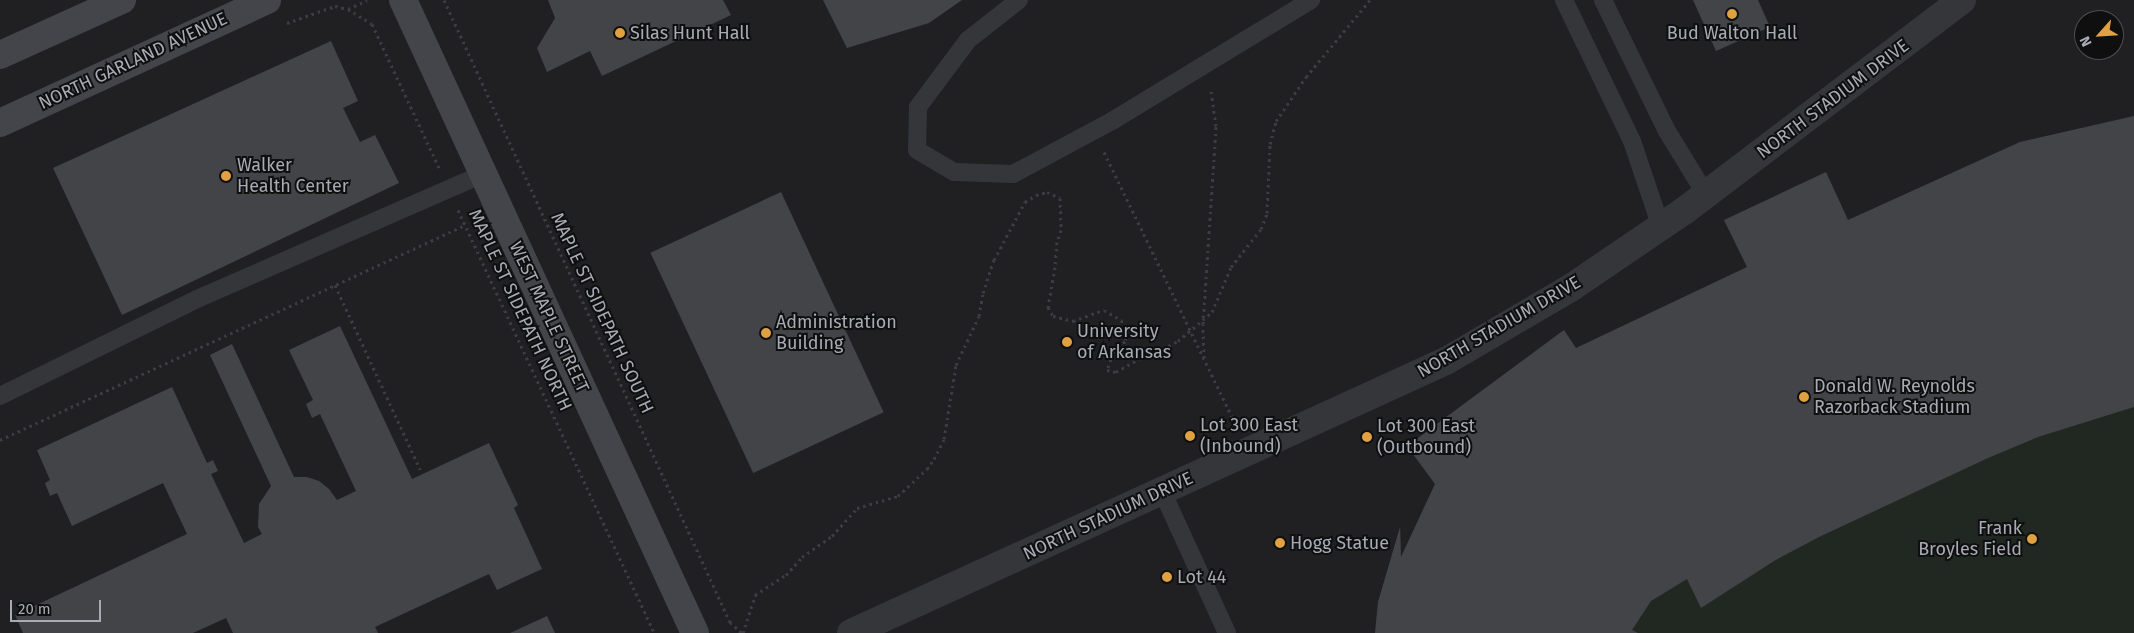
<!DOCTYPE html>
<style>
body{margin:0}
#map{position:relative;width:2134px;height:633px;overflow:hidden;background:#141415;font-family:"Fira Sans",sans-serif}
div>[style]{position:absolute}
.built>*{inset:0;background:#202022}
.green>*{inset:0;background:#212821}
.building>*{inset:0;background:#434448;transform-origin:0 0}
.path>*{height:3px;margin-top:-1.5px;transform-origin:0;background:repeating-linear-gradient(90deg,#3b3d41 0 2.5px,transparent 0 6.5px)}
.service>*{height:18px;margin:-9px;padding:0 9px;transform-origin:9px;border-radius:9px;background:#35363a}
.tertiary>*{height:28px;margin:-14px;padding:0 14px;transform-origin:14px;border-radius:14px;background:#35363a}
.secondary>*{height:28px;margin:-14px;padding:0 14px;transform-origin:14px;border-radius:14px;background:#44454a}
.dots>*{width:14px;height:14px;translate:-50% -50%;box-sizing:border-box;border:2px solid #0f0f10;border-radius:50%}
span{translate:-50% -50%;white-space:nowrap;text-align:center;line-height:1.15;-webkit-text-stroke:4px #0f0f10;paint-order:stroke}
.poi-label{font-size:18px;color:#a7acb4}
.left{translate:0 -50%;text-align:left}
.right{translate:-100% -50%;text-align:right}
.street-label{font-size:18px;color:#a7acb4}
.north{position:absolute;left:2074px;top:10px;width:50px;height:50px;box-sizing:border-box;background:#0f0f10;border:1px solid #4c4e52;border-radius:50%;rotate:244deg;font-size:14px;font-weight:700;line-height:20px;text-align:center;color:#a7acb4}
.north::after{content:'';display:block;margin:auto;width:18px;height:22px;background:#dfa142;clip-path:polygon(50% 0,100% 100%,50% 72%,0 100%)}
.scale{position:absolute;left:10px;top:600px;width:91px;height:22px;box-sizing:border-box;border:2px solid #a7acb4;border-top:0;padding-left:6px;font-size:15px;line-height:18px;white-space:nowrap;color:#a7acb4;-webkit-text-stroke:4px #0f0f10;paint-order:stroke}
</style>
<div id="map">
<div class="built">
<div style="clip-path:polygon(evenodd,0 0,2134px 0,2134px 633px,0 633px,0 0,2084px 20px,2114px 20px,2114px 50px,2084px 50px,2084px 20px)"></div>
</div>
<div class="green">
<div style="clip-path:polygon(2134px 116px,2134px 633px,1375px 633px,1378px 602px,1401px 525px,1401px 556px,1435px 484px,1407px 446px,1564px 330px,1576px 348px,1747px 267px,1724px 220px,1826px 172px,1848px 220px,2020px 142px)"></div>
</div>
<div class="building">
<div style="clip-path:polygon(548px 0,723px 0,731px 15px,602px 76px,590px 51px,547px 72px,537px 48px,555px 18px)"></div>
<div style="clip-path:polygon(823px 0,962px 0,929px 23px,847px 48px)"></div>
<div style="clip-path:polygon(1693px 0,1758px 0,1770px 27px,1716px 51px)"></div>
<div style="clip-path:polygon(331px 41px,358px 101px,343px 108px,360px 142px,375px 135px,399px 183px,122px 315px,53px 168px)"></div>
<div style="clip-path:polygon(2134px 116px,2134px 407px,2038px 437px,1988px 458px,1819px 537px,1774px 561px,1701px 608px,1687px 579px,1651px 601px,1632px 630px,1638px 633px,1375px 633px,1378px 602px,1400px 527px,1401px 557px,1435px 484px,1407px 446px,1564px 330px,1576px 348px,1747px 267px,1724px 220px,1826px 172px,1848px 220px,2020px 142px)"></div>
<div style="left:781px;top:192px;width:243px;height:144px;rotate:65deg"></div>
<div style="clip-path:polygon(340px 326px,412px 479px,489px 443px,518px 505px,514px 508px,542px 569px,497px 590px,489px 574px,375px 627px,378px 633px,233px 633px,226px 618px,193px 633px,23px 633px,15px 615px,187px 534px,163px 483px,72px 526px,57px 493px,50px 496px,45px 483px,50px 480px,37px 450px,172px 387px,207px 463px,213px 460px,218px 471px,211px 474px,244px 543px,262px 534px,258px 527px,259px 504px,271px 486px,210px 355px,232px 344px,294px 477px,307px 477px,319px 481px,329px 489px,337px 500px,356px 491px,320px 414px,312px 418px,306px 404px,313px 400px,289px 350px)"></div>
<div style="clip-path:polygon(547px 616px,555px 633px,510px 633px)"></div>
</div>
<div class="path">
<div style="left:444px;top:0;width:685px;rotate:65.31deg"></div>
<div style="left:730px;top:622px;width:16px;rotate:43deg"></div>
<div style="left:348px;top:9px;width:21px;rotate:-25deg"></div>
<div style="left:287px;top:23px;width:51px;rotate:-19.5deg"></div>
<div style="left:335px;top:6px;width:13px;rotate:13deg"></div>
<div style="left:348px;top:9px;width:28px;rotate:32deg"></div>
<div style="left:372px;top:24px;width:159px;rotate:65deg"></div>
<div style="left:1104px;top:152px;width:303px;rotate:64.2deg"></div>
<div style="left:458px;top:210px;width:466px;rotate:65.1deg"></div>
<div style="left:335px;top:285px;width:203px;rotate:65.2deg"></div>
<div style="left:1204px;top:358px;width:34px;rotate:-92deg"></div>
<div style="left:1203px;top:324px;width:198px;rotate:-86.2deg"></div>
<div style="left:1216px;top:126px;width:36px;rotate:-98deg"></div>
<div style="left:0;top:440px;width:512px;rotate:-24.81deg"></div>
<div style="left:743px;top:633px;width:40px;rotate:-72deg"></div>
<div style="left:755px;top:595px;width:37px;rotate:-33deg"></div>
<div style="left:786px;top:575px;width:24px;rotate:-48deg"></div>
<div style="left:802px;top:557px;width:37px;rotate:-35deg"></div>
<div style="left:832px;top:536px;width:38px;rotate:-48deg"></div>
<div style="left:857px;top:508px;width:43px;rotate:-16.3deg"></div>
<div style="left:898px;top:496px;width:40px;rotate:-43deg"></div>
<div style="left:927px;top:469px;width:12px;rotate:-55deg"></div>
<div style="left:934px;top:459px;width:22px;rotate:-63deg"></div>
<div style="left:944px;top:439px;width:75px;rotate:-80.8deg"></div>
<div style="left:956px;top:365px;width:54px;rotate:-64.9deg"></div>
<div style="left:979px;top:316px;width:23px;rotate:-80deg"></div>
<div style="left:983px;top:293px;width:35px;rotate:-72deg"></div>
<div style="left:994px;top:260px;width:66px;rotate:-61.9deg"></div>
<div style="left:1025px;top:202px;width:13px;rotate:-32deg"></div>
<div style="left:1036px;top:195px;width:11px;rotate:-15deg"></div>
<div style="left:1047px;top:192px;width:14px;rotate:25deg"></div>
<div style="left:1060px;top:198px;width:32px;rotate:88deg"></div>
<div style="left:1061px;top:230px;width:13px;rotate:108deg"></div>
<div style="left:1057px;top:242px;width:25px;rotate:95deg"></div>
<div style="left:1055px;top:267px;width:41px;rotate:99.9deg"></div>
<div style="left:1048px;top:307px;width:10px;rotate:61deg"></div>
<div style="left:1053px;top:316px;width:21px;rotate:14deg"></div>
<div style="left:1073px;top:321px;width:33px;rotate:-20deg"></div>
<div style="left:1104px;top:310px;width:20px;rotate:30deg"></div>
<div style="left:1121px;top:320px;width:13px;rotate:61deg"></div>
<div style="left:1127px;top:331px;width:10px;rotate:101deg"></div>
<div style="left:1125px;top:341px;width:23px;rotate:128deg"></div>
<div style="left:1111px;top:359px;width:12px;rotate:110deg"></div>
<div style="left:1107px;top:370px;width:9px;rotate:13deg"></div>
<div style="left:1116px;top:372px;width:34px;rotate:-30deg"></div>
<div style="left:1145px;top:355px;width:12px;rotate:-14deg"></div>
<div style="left:1157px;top:352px;width:24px;rotate:-28deg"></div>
<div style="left:1178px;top:341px;width:45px;rotate:-40.5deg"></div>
<div style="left:1212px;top:312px;width:49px;rotate:-67.1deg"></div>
<div style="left:1231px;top:267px;width:48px;rotate:-51.7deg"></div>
<div style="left:1261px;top:229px;width:17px;rotate:-69deg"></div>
<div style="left:1267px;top:213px;width:69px;rotate:-87.5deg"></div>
<div style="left:1270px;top:144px;width:24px;rotate:-75deg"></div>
<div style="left:1276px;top:121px;width:53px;rotate:-55.7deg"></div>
<div style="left:1306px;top:77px;width:100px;rotate:-50.3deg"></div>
</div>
<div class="service">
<div style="left:1019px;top:0;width:65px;rotate:141.9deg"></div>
<div style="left:968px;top:40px;width:84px;rotate:126.7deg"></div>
<div style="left:918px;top:107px;width:43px;rotate:91.3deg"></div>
<div style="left:917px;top:150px;width:43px;rotate:30.7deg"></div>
<div style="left:954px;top:172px;width:59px;rotate:1.9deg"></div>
<div style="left:1013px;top:174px;width:112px;rotate:-28.2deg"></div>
<div style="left:1112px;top:121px;width:233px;rotate:-31.3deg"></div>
<div style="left:1564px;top:0;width:157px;rotate:64.3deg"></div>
<div style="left:1632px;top:141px;width:91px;rotate:71.4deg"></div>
<div style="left:1603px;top:0;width:146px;rotate:64deg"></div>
<div style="left:1667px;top:131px;width:75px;rotate:58.6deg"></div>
<div style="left:0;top:396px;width:220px;rotate:-26.2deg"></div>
<div style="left:197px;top:299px;width:312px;rotate:-23.6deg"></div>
<div style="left:1162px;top:491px;width:156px;rotate:65.4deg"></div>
</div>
<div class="tertiary">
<div style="left:851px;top:633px;width:654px;rotate:-24.57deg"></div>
<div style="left:1446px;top:361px;width:146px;rotate:-30.4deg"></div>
<div style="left:1572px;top:287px;width:135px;rotate:-34.2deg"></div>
<div style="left:1684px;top:211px;width:349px;rotate:-37.2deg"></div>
</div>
<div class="secondary">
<div style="left:403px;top:0;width:697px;rotate:65.24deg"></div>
<div style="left:0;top:55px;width:134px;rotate:-24.3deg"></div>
<div style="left:0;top:123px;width:294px;rotate:-24.7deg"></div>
</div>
<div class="dots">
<div style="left:1732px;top:14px;background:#dfa142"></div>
<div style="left:620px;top:33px;background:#dfa142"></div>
<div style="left:226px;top:176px;background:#dfa142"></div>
<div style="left:766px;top:333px;background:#dfa142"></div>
<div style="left:1067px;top:342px;background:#dfa142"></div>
<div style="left:1804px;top:397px;background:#dfa142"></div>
<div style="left:1190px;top:436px;background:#dfa142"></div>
<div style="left:1367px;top:437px;background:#dfa142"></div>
<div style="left:2032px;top:539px;background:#dfa142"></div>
<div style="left:1280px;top:543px;background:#dfa142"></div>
<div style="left:1167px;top:577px;background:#dfa142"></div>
</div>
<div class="poi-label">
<span class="left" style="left:630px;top:33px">Silas Hunt Hall</span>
<span style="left:1732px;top:33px">Bud Walton Hall</span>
<span class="left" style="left:237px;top:176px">Walker<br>Health Center</span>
<span class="left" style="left:776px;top:333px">Administration<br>Building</span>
<span class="left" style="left:1077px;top:342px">University<br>of Arkansas</span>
<span class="left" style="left:1814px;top:397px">Donald W. Reynolds<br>Razorback Stadium</span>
<span class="left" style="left:1200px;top:436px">Lot 300 East<br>(Inbound)</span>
<span class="left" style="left:1377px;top:437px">Lot 300 East<br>(Outbound)</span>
<span class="right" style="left:2022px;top:539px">Frank<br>Broyles Field</span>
<span class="left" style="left:1290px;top:543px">Hogg Statue</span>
<span class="left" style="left:1177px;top:577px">Lot 44</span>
</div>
<div class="street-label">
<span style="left:133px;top:61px;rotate:-25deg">NORTH GARLAND AVENUE</span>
<span style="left:1833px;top:99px;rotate:-37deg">NORTH STADIUM DRIVE</span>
<span style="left:520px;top:310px;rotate:65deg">MAPLE ST SIDEPATH NORTH</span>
<span style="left:602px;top:313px;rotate:65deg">MAPLE ST SIDEPATH SOUTH</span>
<span style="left:549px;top:317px;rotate:65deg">WEST MAPLE STREET</span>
<span style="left:1499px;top:327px;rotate:-30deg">NORTH STADIUM DRIVE</span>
<span style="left:1108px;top:516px;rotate:-25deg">NORTH STADIUM DRIVE</span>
</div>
<div class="north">N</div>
<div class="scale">20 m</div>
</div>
